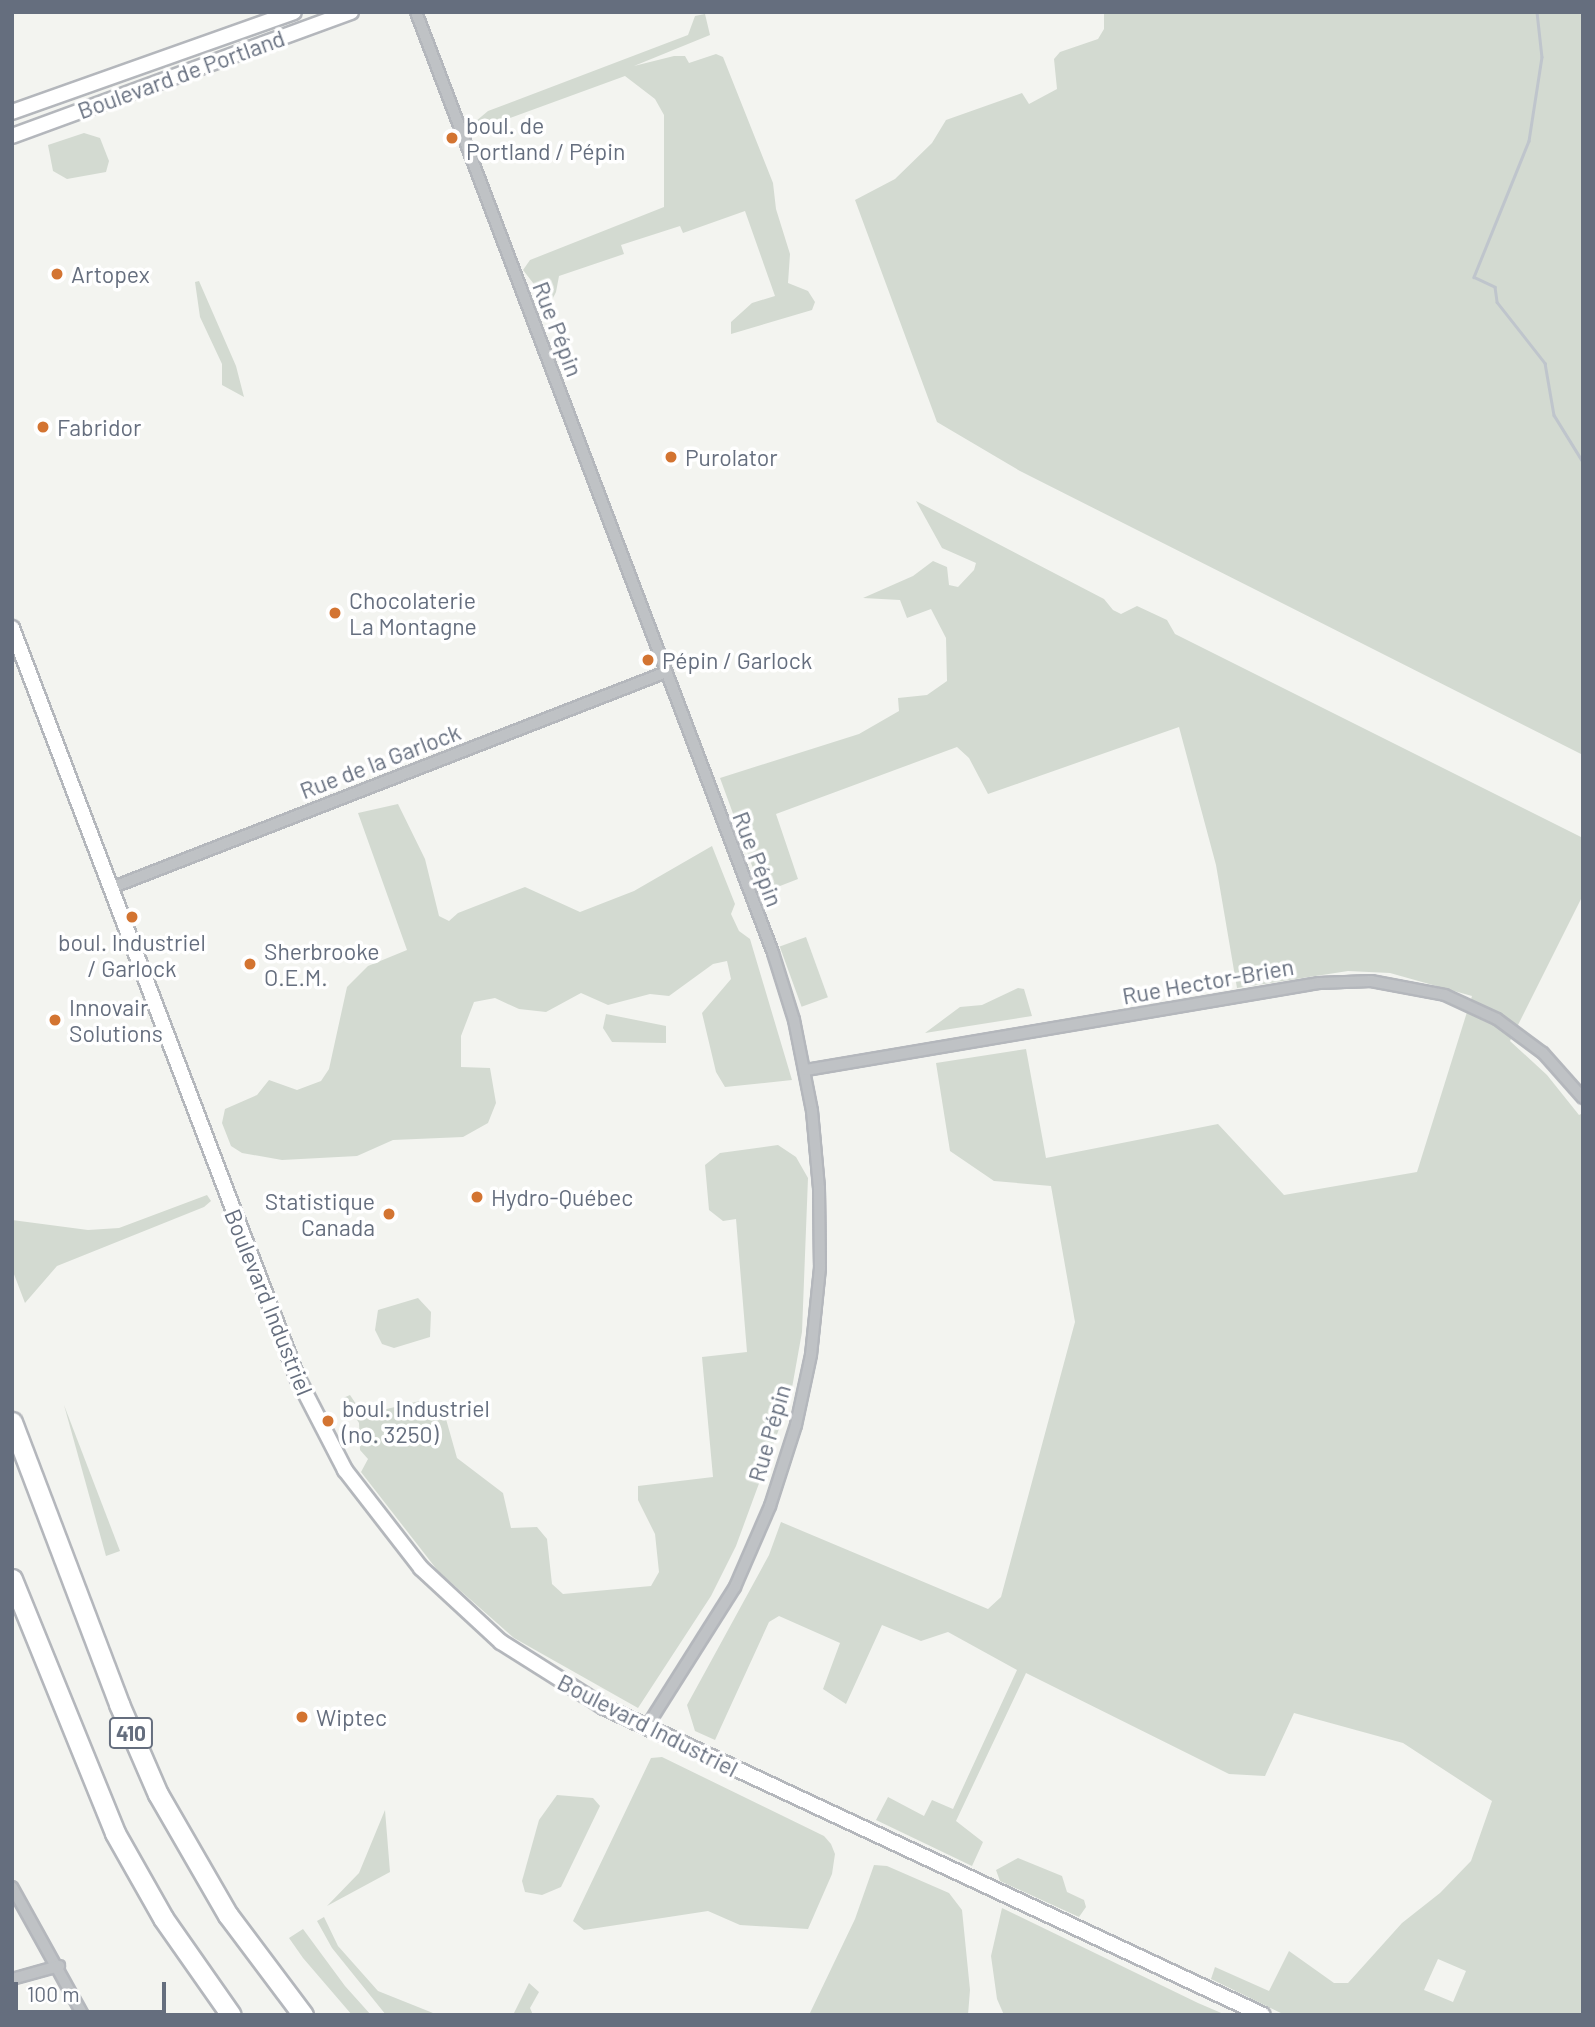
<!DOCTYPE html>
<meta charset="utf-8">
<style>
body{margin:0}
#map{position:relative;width:1595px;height:2027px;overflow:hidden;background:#f3f4f0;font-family:Barlow,sans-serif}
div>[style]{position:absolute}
.green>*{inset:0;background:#d3dad1;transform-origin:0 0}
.stream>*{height:2.5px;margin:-1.25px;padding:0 1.25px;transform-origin:1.25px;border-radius:1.25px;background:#bfc5cc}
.roads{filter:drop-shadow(2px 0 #b4b7bc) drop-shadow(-2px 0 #b4b7bc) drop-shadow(0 2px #b4b7bc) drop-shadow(0 -2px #b4b7bc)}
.street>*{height:10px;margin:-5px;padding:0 5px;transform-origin:5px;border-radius:5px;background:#bfc2c5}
.secondary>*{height:14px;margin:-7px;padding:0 7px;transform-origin:7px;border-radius:7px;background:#fff}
.highway>*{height:19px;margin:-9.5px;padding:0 9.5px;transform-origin:9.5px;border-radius:9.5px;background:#fff}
.dots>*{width:19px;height:19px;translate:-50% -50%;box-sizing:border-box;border:4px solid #fff;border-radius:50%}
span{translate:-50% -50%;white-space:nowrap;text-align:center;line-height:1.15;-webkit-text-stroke:7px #fff;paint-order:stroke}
.shield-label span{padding:2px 5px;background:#fff;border:2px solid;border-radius:5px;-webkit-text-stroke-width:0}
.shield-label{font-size:21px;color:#656e7e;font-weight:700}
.street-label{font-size:23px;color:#656e7e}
.poi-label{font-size:23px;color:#656e7e}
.left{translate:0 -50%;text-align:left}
.right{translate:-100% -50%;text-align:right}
.frame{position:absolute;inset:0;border:14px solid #656e7e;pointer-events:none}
.scale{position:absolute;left:14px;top:1982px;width:152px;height:32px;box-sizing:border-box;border:4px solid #656e7e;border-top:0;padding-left:9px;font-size:21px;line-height:24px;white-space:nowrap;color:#656e7e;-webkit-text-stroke:5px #fff;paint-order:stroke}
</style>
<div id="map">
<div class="green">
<div style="clip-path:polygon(1104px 12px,1583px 12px,1583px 755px,1020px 471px,937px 422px,855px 200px,895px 179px,932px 143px,946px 120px,1022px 93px,1029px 104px,1057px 89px,1054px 59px,1060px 52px,1098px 39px,1104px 29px)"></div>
<div style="clip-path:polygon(705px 14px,710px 35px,634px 66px,674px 56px,685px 56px,689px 63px,716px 54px,723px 57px,773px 183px,776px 209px,790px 254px,788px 283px,808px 291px,815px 302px,812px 310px,731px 334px,731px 322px,752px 303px,775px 296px,745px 211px,683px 233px,680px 226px,621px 245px,624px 254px,559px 276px,556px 292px,551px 302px,547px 301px,523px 270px,530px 260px,664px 207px,664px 115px,655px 99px,625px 76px,472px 132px,469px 127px,488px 111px,688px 35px,695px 16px)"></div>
<div style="clip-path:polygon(84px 133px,100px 138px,109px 161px,106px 172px,67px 179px,53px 171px,48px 145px)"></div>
<div style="clip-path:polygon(199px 281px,236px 366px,244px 397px,222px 385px,222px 364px,200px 317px,195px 282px)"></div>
<div style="clip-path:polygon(evenodd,916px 501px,1104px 599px,1113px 610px,1121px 614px,1137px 606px,1167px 620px,1175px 634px,1583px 838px,1583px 895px,1510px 1041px,1547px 1075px,1579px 1115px,1583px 1113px,1583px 2015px,1285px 2015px,1211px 1979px,1215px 1967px,1269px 1991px,1289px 1951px,1334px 1983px,1348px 1983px,1402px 1923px,1440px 1893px,1471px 1861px,1492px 1801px,1403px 1743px,1294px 1713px,1265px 1776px,1229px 1774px,1026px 1673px,956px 1821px,983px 1842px,972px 1866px,876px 1820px,888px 1797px,924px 1816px,932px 1800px,953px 1809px,1017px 1670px,948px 1632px,921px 1641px,882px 1625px,846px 1704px,823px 1689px,840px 1643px,779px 1616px,769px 1622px,715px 1740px,695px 1731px,687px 1705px,769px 1555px,781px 1522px,988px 1609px,1001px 1597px,1075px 1322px,1051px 1186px,994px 1181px,950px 1151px,936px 1063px,1026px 1049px,1046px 1158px,1218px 1124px,1284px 1195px,1417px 1172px,1472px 996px,1390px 973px,1348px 971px,1237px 988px,1216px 865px,1179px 727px,988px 794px,969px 758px,957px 747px,776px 814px,798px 879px,762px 893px,720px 778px,859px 734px,899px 711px,898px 698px,927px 695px,947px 681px,946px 638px,931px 609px,907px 618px,900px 600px,863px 598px,913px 576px,933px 561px,947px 567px,949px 585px,958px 587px,974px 570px,976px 563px,942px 548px,916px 501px,1438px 1959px,1466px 1971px,1453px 2002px,1424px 1990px,1438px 1959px)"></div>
<div style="clip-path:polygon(398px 804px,425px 859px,439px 916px,449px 921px,458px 913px,525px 887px,580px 912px,634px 891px,712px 846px,735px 904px,731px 914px,739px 931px,750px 939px,792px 1080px,725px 1087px,716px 1072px,702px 1013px,731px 979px,727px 961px,713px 964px,669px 996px,650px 994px,608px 1005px,581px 993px,546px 1012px,519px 1009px,495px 998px,474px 1002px,461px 1036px,461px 1067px,490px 1068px,496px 1103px,488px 1123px,463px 1137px,393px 1140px,357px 1156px,282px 1160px,242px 1153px,231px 1146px,222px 1123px,225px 1109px,257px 1095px,269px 1080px,297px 1090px,321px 1081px,329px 1069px,347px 987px,368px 966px,407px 950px,358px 813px)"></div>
<div style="left:806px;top:937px;width:64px;height:28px;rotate:70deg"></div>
<div style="clip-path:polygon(1018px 988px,1024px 989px,1032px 1016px,925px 1033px,960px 1007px,982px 1005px)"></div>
<div style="clip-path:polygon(606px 1014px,666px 1026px,666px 1043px,612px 1042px,603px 1028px)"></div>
<div style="clip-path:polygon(778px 1145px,796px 1157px,808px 1178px,802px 1332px,790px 1399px,736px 1546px,711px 1596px,638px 1708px,514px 1638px,438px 1571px,361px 1472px,368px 1459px,360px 1450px,359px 1423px,343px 1398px,350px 1395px,360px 1410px,370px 1413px,424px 1400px,433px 1403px,446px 1419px,457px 1458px,503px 1493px,511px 1528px,537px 1527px,547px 1539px,552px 1584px,563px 1594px,651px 1586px,659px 1572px,655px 1534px,638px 1500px,638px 1486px,713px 1477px,702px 1357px,747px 1352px,736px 1219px,723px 1221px,709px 1210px,705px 1165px,720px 1153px)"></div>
<div style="clip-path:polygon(207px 1195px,211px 1201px,204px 1207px,57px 1266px,25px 1303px,12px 1269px,12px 1220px,88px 1230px,119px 1228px)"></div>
<div style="clip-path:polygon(418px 1298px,431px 1312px,430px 1337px,394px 1348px,382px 1344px,375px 1330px,378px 1310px)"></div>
<div style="clip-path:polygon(64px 1405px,120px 1551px,106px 1556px)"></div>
<div style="clip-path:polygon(662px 1757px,824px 1836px,831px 1844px,835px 1854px,832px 1874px,808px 1929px,740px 1925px,708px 1911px,584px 1930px,573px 1921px,651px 1758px)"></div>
<div style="clip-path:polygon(557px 1795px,593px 1798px,600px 1806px,561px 1887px,542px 1895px,525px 1892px,522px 1881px,539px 1820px)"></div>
<div style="clip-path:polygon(385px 1810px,390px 1872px,327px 1906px,359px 1873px)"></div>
<div style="clip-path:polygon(1018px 1858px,1062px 1876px,1067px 1892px,1084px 1900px,1086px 1907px,1079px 1917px,1000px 1881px,996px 1870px)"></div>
<div style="clip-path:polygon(874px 1865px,887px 1866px,949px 1893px,962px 1910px,970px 1990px,968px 2015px,809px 2015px,855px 1919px)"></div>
<div style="clip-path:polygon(1002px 1908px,1198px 2003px,1226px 2015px,1004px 2015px,997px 1999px,991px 1956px)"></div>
<div style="clip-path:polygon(324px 1917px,338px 1946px,378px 1991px,438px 2015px,386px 2015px,332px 1948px,317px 1921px)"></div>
<div style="clip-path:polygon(303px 1929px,345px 1986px,371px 2015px,352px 2015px,303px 1958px,289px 1938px)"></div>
<div style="clip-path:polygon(529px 1983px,539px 1992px,530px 2008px,533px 2015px,513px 2015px)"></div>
</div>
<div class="stream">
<div style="left:1537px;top:12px;width:45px;rotate:83.7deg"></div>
<div style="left:1542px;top:57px;width:85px;rotate:98.8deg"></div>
<div style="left:1529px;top:141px;width:147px;rotate:112deg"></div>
<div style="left:1474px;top:277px;width:23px;rotate:25deg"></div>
<div style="left:1495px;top:287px;width:15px;rotate:82deg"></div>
<div style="left:1497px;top:302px;width:78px;rotate:51.8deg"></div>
<div style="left:1545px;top:363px;width:53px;rotate:80.2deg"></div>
<div style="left:1554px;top:415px;width:55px;rotate:58.3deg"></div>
</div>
<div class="roads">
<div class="street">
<div style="left:416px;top:12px;width:1006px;rotate:69.22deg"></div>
<div style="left:773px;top:953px;width:70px;rotate:72.6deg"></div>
<div style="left:794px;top:1020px;width:93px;rotate:78.8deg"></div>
<div style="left:812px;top:1111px;width:77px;rotate:84.8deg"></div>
<div style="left:819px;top:1188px;width:80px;rotate:89.3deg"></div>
<div style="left:820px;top:1268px;width:87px;rotate:95.9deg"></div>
<div style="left:811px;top:1355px;width:72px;rotate:102.1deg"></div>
<div style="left:796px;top:1425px;width:85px;rotate:107.8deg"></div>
<div style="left:770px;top:1506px;width:88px;rotate:113.4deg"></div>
<div style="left:735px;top:1587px;width:167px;rotate:122.3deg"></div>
<div style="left:111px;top:888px;width:593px;rotate:-21.25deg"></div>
<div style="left:806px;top:1070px;width:520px;rotate:-9.63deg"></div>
<div style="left:1319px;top:983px;width:52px;rotate:-2.2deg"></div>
<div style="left:1371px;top:981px;width:75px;rotate:10.7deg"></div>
<div style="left:1445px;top:995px;width:57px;rotate:24.8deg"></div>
<div style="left:1497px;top:1019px;width:57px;rotate:36.5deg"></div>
<div style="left:1543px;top:1053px;width:60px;rotate:48.4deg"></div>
<div style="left:12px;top:1887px;width:146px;rotate:61deg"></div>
<div style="left:12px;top:1979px;width:49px;rotate:-15.5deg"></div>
</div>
<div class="secondary">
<div style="left:12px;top:112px;width:299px;rotate:-19.5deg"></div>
<div style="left:12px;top:136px;width:361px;rotate:-20.1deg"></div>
<div style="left:12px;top:628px;width:801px;rotate:69.17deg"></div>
<div style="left:297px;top:1377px;width:105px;rotate:62.7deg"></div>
<div style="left:345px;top:1470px;width:124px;rotate:52.2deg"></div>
<div style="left:421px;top:1568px;width:109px;rotate:42.8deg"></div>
<div style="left:501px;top:1642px;width:122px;rotate:32.3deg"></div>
<div style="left:604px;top:1707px;width:727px;rotate:25.05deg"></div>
</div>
<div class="highway">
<div style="left:12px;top:1422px;width:302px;rotate:69.2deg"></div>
<div style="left:119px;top:1704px;width:98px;rotate:66.6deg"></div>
<div style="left:158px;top:1794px;width:140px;rotate:60deg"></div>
<div style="left:228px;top:1915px;width:125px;rotate:53.1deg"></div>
<div style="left:12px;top:1579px;width:274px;rotate:67.9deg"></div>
<div style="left:115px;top:1833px;width:98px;rotate:60.5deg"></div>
<div style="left:163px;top:1918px;width:118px;rotate:55deg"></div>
</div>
</div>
<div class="dots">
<div style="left:452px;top:138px;background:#d37431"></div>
<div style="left:57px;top:274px;background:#d37431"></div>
<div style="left:43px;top:427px;background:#d37431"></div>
<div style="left:671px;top:457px;background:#d37431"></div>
<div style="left:335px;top:613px;background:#d37431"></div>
<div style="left:648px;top:660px;background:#d37431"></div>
<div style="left:132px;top:917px;background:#d37431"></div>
<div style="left:250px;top:964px;background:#d37431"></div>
<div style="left:55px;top:1020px;background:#d37431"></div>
<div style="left:477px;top:1197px;background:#d37431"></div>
<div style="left:389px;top:1214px;background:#d37431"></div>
<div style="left:328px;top:1421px;background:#d37431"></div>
<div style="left:302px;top:1717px;background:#d37431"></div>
</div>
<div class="shield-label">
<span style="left:131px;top:1733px">410</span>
</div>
<div class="street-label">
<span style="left:181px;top:74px;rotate:-20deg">Boulevard de Portland</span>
<span style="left:558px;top:329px;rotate:69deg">Rue Pépin</span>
<span style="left:380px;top:761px;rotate:-21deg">Rue de la Garlock</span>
<span style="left:758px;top:859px;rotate:69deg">Rue Pépin</span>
<span style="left:1208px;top:981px;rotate:-10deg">Rue Hector-Brien</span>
<span style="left:269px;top:1302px;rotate:68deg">Boulevard Industriel</span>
<span style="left:769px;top:1433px;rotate:-74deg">Rue Pépin</span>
<span style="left:648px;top:1725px;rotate:27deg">Boulevard Industriel</span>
</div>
<div class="poi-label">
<span class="left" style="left:466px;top:138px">boul. de<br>Portland / Pépin</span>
<span class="left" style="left:71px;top:274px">Artopex</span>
<span class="left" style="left:57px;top:427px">Fabridor</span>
<span class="left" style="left:685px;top:457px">Purolator</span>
<span class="left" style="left:349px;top:613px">Chocolaterie<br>La Montagne</span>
<span class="left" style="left:662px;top:660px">Pépin / Garlock</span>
<span style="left:132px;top:955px">boul. Industriel<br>/ Garlock</span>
<span class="left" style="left:264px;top:964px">Sherbrooke<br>O.E.M.</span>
<span class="left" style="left:69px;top:1020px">Innovair<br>Solutions</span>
<span class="left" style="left:491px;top:1197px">Hydro-Québec</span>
<span class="right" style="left:375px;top:1214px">Statistique<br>Canada</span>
<span class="left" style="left:342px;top:1421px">boul. Industriel<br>(no. 3250)</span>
<span class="left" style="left:316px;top:1717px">Wiptec</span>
</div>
<div class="frame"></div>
<div class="scale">100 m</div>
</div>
